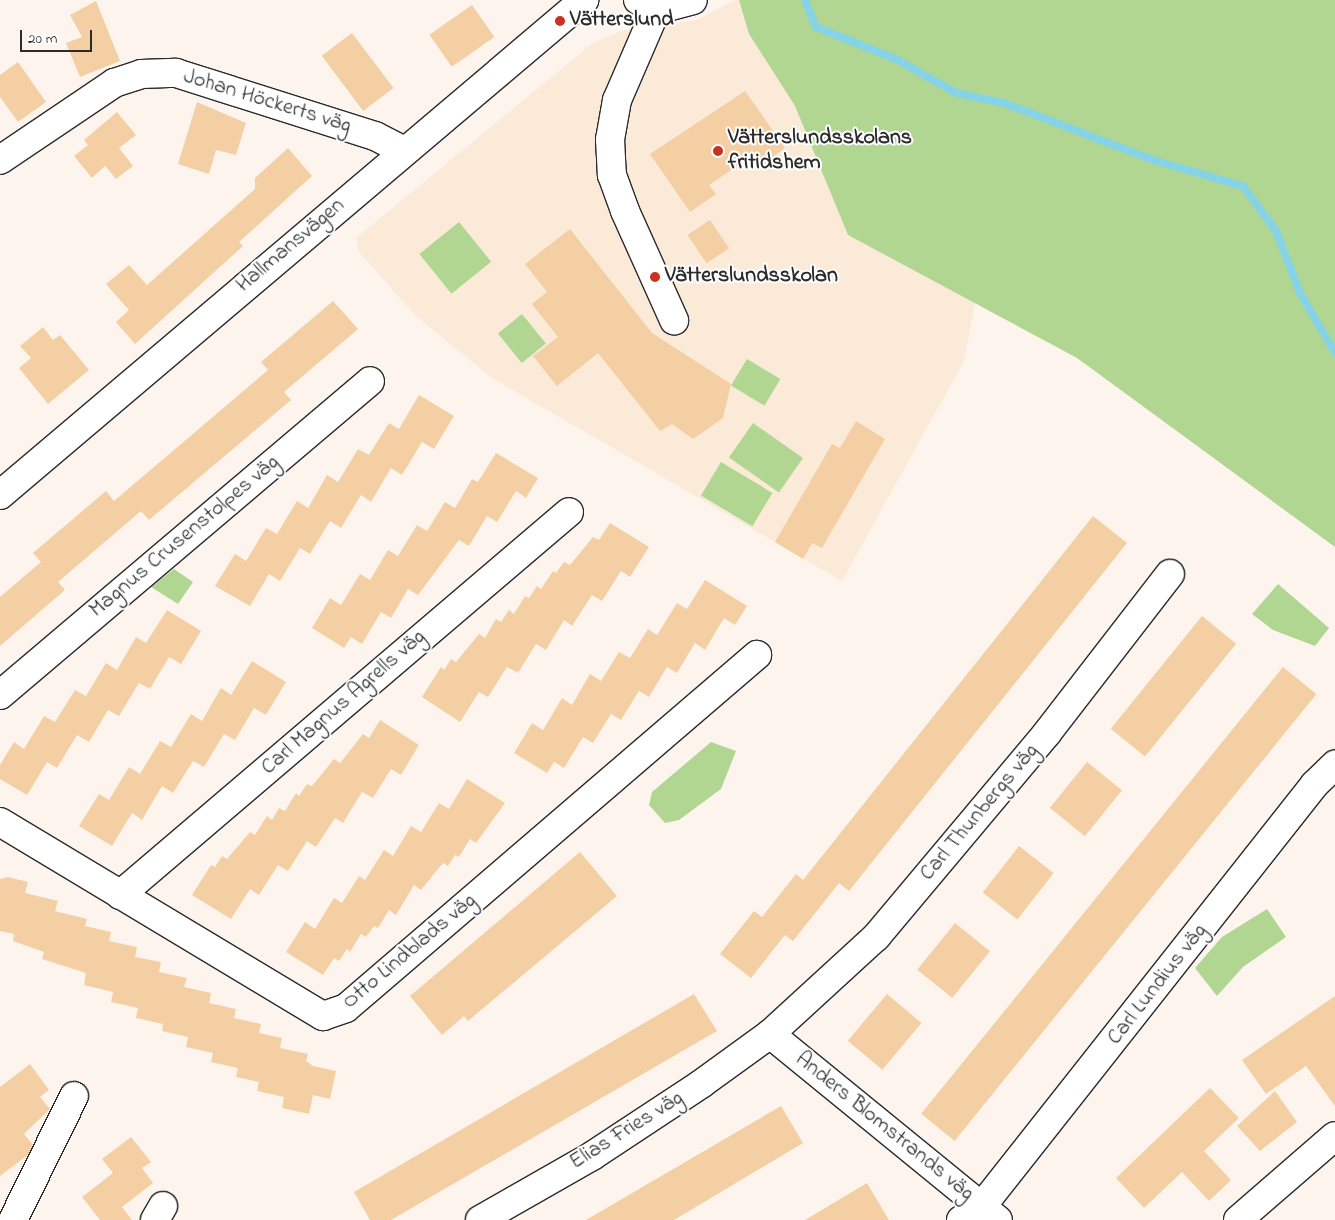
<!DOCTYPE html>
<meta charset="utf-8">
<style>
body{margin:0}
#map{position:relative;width:1335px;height:1220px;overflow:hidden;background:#fdf5ed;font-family:"Indie Flower",sans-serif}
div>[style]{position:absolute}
.built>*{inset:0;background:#faead7}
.green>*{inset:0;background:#b1d692;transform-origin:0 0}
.stream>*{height:8px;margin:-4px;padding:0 4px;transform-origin:4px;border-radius:4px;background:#87d3e6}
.building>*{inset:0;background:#f4cfa4;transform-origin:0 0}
.roads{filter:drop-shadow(1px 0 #2b2b2b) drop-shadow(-1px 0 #2b2b2b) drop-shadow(0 1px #2b2b2b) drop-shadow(0 -1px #2b2b2b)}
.minor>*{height:28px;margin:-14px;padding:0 14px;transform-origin:14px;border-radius:14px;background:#fff}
.dots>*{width:14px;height:14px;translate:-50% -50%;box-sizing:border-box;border:2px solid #fff;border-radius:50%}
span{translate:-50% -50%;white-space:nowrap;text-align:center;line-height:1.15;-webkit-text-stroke:4px #fff;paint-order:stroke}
.poi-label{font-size:22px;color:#2b2b2b;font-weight:700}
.left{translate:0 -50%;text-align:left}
.street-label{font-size:22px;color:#2b2b2b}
.scale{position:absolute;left:20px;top:30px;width:72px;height:22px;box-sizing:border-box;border:2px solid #2b2b2b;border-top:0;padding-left:6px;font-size:15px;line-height:18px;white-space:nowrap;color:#2b2b2b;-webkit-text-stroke:4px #fff;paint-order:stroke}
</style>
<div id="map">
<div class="built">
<div style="clip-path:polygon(735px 0,739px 0,749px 34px,795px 106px,848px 235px,975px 303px,964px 361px,842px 581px,492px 378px,415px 315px,359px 252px,356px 238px,594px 42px,625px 30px,697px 20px)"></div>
</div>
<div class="green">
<div style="clip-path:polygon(739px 0,1335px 0,1335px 547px,1077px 358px,848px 235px,795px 106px,749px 34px)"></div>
<div style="left:459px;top:222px;width:51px;height:51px;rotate:51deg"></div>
<div style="left:522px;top:314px;width:38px;height:31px;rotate:51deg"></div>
<div style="left:747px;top:359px;width:39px;height:31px;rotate:31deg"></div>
<div style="left:753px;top:423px;width:61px;height:42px;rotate:35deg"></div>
<div style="left:721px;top:462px;width:60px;height:39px;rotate:31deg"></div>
<div style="clip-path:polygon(174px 569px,193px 582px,178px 604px,151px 587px)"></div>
<div style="clip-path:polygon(1278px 584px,1329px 628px,1315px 646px,1273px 630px,1252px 614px)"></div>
<div style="clip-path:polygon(711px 742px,736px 751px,721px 789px,679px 820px,665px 823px,649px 805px,652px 792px)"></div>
<div style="clip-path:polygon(1267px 909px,1286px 937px,1243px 967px,1217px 996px,1195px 968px,1222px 937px)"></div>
</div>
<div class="stream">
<div style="left:805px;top:0;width:29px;rotate:68deg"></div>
<div style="left:816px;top:27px;width:88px;rotate:21.9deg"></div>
<div style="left:898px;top:60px;width:67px;rotate:29.6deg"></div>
<div style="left:956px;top:93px;width:49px;rotate:11.8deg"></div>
<div style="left:1004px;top:103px;width:160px;rotate:20.9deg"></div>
<div style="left:1153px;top:160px;width:94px;rotate:16.1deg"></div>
<div style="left:1243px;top:186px;width:56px;rotate:53.7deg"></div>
<div style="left:1276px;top:231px;width:66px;rotate:68.8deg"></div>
<div style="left:1300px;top:293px;width:69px;rotate:59.7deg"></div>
</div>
<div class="building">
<div style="clip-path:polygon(96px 1px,120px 61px,80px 77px,66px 43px,82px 37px,70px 15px)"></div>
<div style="left:472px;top:5px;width:39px;height:52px;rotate:55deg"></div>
<div style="left:352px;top:33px;width:69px;height:38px;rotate:53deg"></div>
<div style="clip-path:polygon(18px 62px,46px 102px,18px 122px,0 97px,0 75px)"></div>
<div style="clip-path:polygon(745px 91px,785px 148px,756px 169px,749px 158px,709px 185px,716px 194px,690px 212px,650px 154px)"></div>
<div style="clip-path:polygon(197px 102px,246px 123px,236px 155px,216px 150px,209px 174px,178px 164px)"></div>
<div style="clip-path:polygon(117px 112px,136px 135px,119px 148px,133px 166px,116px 179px,105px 166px,92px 178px,74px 156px,88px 145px,84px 140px)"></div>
<div style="clip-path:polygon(288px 148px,312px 176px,239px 242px,243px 246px,135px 344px,116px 322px,129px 310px,106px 284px,129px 265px,147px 285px,255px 189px,255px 178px)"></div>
<div style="left:710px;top:220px;width:34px;height:27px;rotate:56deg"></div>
<div style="clip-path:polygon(570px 229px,652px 333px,731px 384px,723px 418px,693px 439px,672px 424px,660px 431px,598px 353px,557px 386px,533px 356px,558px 337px,532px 304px,547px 292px,525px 264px)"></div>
<div style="clip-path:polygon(333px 301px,358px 329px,284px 392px,291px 400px,149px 520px,141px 511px,58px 582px,65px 590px,0 646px,0 597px,41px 562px,33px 553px,106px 491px,114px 501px,268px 370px,261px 362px)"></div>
<div style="clip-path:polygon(43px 327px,53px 340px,60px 335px,89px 370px,48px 404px,19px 368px,31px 358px,20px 346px)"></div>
<div style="clip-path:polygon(419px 395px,454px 416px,434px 449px,422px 442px,402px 475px,391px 468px,371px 502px,361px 495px,341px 528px,330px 521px,310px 554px,300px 548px,280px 581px,269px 574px,250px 606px,215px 586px,235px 554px,246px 561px,266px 528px,277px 534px,297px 501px,308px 508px,327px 475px,338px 482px,358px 449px,369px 455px,389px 423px,399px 429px)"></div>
<div style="clip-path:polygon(856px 421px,885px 439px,822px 548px,812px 543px,803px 559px,775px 542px,832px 444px,840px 448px)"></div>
<div style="clip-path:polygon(496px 453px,538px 478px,526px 498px,516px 491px,497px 522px,487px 516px,469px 546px,459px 540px,418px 595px,408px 589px,391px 618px,381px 612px,362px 644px,351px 637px,344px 648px,312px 628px,330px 598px,341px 605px,360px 574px,370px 580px,388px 550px,398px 556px,417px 525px,427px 531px,445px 502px,455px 508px,472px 479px,478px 482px)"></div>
<div style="clip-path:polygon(1093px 516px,1127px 543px,849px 891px,839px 883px,793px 941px,785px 935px,751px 978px,720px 954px,754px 911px,762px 917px,796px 874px,803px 880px)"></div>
<div style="clip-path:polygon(610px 523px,649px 547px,630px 577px,621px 571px,602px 601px,592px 595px,572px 626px,564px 620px,546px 650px,536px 644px,518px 673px,507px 667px,488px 697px,479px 692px,460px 722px,422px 697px,441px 667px,444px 670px,451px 659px,456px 662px,479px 634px,485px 638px,496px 619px,501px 622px,509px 610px,514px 614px,525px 596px,529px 598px,537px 586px,541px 589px,553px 571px,556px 573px,564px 562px,570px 565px,593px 537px,599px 540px)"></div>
<div style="clip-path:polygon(705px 580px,747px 606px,735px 625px,724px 618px,705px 650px,695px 643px,677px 673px,667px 667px,649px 697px,639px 691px,621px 720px,611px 714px,593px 743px,583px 737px,564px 768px,554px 762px,547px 773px,514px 753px,532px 723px,543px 730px,562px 698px,572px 705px,590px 674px,601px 681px,619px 652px,630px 658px,648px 629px,657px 635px,677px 603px,687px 609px)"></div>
<div style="clip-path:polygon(167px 610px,201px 631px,181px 664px,169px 657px,150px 689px,139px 683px,119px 716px,108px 710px,89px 742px,77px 735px,57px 768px,47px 762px,27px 795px,0 779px,0 765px,14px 742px,24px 749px,44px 716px,55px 722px,75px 690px,86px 696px,106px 663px,117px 670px,136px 637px,146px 643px)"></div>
<div style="left:1202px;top:616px;width:44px;height:145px;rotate:39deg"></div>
<div style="clip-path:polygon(252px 661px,286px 682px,266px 715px,254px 708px,235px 740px,224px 734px,204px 767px,193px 761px,173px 793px,162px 786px,142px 820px,132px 813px,112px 846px,79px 826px,99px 794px,109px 800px,129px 767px,140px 774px,160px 741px,171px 747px,191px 714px,202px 721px,221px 688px,231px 695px)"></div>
<div style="left:1283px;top:667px;width:43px;height:575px;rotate:39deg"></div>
<div style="clip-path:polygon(380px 720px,419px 745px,401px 775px,391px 769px,373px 798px,362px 792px,343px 823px,335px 818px,316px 847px,307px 841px,288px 871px,278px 865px,259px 895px,250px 889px,231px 919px,192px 895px,211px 865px,215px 867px,222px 856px,227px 859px,250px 832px,255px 835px,267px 816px,272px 820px,279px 808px,285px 811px,296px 793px,299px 796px,307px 784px,312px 786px,334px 759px,340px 763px,363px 734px,369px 738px)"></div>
<div style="left:1087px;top:762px;width:45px;height:59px;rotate:39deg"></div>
<div style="clip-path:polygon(467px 779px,505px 803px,476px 843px,470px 839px,459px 857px,455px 855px,448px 866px,443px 863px,421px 890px,414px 885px,396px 915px,389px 910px,378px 928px,374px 926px,366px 937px,361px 934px,350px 952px,347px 949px,339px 961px,334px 958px,323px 975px,286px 952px,305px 922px,315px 929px,334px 898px,342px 903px,359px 876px,365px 880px,384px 850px,393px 856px,411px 826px,421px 832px,439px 803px,449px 809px)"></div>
<div style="left:1019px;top:846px;width:44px;height:59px;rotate:38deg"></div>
<div style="clip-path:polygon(580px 852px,617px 896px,468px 1021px,464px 1016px,442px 1035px,410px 996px)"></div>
<div style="clip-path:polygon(8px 877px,28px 882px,25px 893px,58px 901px,55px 911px,87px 919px,85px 926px,111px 932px,109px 941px,137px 947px,135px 957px,161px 962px,159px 972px,187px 978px,184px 987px,211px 993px,209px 1003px,236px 1009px,234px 1018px,261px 1024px,259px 1033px,282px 1038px,280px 1048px,308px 1054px,306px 1061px,313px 1066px,336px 1071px,330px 1099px,313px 1095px,309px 1114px,282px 1108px,284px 1097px,257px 1091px,259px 1082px,236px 1077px,238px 1068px,211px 1062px,213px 1053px,186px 1047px,188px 1037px,162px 1031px,163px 1024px,136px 1018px,138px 1008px,111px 1002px,113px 992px,84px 985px,86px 973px,42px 959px,44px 952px,13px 941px,14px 934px,0 931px,0 879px)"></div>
<div style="left:955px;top:923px;width:45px;height:60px;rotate:39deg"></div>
<div style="clip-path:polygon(694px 994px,717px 1031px,391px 1220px,370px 1220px,354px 1192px)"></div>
<div style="left:887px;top:994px;width:45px;height:61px;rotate:40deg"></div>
<div style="clip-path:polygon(1335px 996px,1335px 1106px,1306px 1066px,1266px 1094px,1242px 1060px)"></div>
<div style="clip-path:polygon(30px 1064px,49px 1090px,40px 1097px,50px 1109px,24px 1134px,33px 1145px,28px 1155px,0 1176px,0 1087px)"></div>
<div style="clip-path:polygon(1210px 1088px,1239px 1118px,1204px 1151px,1231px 1180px,1209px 1201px,1182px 1172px,1144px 1208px,1116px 1178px)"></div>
<div style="clip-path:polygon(1275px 1091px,1297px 1122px,1260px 1151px,1237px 1126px)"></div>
<div style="clip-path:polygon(781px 1106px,803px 1143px,674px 1220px,586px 1220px)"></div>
<div style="clip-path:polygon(131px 1137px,151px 1162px,142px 1168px,153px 1183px,122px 1207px,132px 1220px,100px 1220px,82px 1197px,113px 1173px,102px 1159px)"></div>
<div style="clip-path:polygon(867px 1183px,889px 1220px,805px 1220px)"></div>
</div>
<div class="roads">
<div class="minor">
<div style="left:638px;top:0;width:21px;rotate:29deg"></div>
<div style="left:656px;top:10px;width:38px;rotate:-15deg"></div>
<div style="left:656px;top:10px;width:98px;rotate:113.4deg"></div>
<div style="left:617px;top:100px;width:40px;rotate:100deg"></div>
<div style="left:610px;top:139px;width:36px;rotate:87deg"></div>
<div style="left:612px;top:175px;width:38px;rotate:70deg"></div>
<div style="left:625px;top:211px;width:120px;rotate:65.8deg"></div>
<div style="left:0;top:160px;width:138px;rotate:-34deg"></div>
<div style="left:114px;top:83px;width:28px;rotate:-18deg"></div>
<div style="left:141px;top:74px;width:35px;rotate:-2deg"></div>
<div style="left:176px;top:73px;width:209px;rotate:17.6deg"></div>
<div style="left:375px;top:136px;width:33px;rotate:27deg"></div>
<div style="left:0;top:495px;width:766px;rotate:-40.28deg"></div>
<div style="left:0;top:695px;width:485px;rotate:-40.3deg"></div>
<div style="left:0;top:822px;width:377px;rotate:31deg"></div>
<div style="left:323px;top:1016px;width:24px;rotate:-19deg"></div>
<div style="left:346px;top:1008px;width:542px;rotate:-40.66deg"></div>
<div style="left:120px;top:895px;width:590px;rotate:-40.46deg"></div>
<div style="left:770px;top:1034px;width:294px;rotate:39.2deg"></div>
<div style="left:13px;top:1220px;width:138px;rotate:-63.8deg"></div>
<div style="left:155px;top:1220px;width:16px;rotate:-60deg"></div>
<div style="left:480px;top:1220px;width:129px;rotate:-29.7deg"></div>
<div style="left:592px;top:1156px;width:131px;rotate:-33.4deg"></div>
<div style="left:701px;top:1084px;width:85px;rotate:-35.9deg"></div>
<div style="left:770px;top:1034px;width:144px;rotate:-42.5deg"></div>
<div style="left:876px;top:937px;width:266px;rotate:-50deg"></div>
<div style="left:1047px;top:733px;width:201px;rotate:-52.3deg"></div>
<div style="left:961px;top:1220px;width:25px;rotate:-34deg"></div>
<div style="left:982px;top:1206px;width:538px;rotate:-51.72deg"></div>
<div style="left:1315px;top:784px;width:28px;rotate:-44deg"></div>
<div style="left:1238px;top:1220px;width:128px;rotate:-40.9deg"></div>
</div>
</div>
<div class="dots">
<div style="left:560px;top:21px;background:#c8321e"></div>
<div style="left:718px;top:151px;background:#c8321e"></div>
<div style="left:655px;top:277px;background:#c8321e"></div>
</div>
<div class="poi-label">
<span class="left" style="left:570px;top:21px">Vätterslund</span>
<span class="left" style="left:728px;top:151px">Vätterslundsskolans<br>fritidshem</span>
<span class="left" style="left:665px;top:277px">Vätterslundsskolan</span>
</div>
<div class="street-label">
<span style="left:267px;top:102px;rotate:17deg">Johan Höckerts väg</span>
<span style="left:291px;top:246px;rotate:-40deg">Hallmansvägen</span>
<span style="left:185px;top:537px;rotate:-40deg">Magnus Crusenstolpes väg</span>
<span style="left:344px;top:703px;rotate:-41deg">Carl Magnus Agrells väg</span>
<span style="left:980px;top:813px;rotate:-50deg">Carl Thunbergs väg</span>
<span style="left:410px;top:952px;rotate:-40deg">Otto Lindblads väg</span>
<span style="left:1158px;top:985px;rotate:-52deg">Carl Lundius väg</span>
<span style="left:884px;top:1127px;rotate:39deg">Anders Blomstrands väg</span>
<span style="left:627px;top:1131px;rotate:-32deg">Elias Fries väg</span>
</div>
<div class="scale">20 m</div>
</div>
